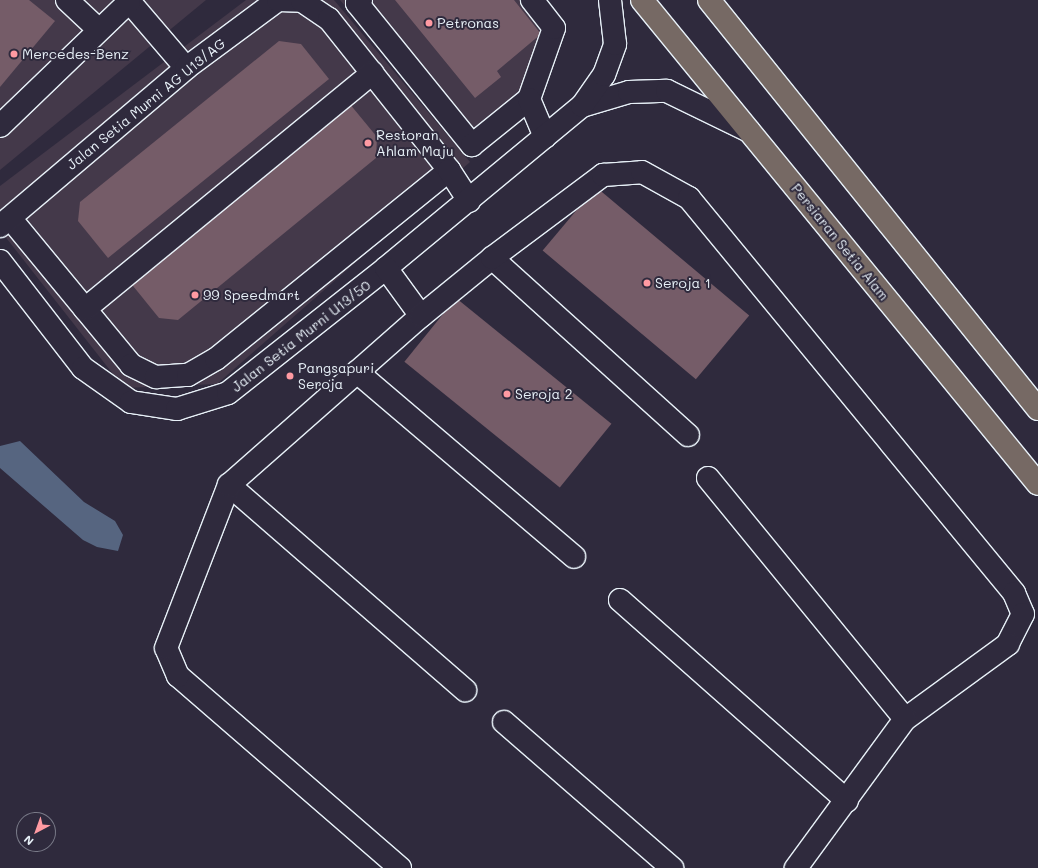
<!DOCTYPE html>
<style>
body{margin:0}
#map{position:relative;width:1038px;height:868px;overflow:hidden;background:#2f2a3d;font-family:Mali,sans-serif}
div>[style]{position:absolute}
.built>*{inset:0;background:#44394a}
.water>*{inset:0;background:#566580}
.building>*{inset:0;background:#755c68;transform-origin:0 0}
.roads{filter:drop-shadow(1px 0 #e8f1f8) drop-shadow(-1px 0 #e8f1f8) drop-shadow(0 1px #e8f1f8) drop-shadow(0 -1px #e8f1f8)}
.minor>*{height:22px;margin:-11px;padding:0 11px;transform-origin:11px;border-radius:11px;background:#2f2a3d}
.highway>*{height:22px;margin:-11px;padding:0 11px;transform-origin:11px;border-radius:11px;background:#766964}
.dots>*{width:11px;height:11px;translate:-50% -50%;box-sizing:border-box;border:2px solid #2f2a3d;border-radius:50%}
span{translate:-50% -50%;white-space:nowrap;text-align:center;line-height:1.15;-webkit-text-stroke:4px #2f2a3d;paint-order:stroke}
.poi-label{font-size:14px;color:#e8f1f8}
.left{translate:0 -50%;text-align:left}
.street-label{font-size:14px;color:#e8f1f8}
.north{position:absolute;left:16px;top:812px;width:40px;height:40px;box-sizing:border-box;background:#2f2a3d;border:1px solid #797a88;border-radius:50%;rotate:221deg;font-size:11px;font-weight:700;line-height:16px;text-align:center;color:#e8f1f8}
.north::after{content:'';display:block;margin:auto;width:14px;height:18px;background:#ff9aa2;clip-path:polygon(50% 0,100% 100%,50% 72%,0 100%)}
</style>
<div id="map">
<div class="built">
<div style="clip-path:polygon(0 0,206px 0,0 170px)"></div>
<div style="clip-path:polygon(246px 0,334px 0,470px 162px,217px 384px,124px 388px,0 230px,0 186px)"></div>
<div style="clip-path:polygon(340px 0,546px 0,565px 23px,537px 101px,471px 156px)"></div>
</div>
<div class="water">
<div style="clip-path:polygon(20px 441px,84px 502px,115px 521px,123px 535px,118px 551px,97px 547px,83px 540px,0 468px,0 446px)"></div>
</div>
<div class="building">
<div style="clip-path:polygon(0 0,29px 0,55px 21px,0 87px)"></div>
<div style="clip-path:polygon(395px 0,514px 0,541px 34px,497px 71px,501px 77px,475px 98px)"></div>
<div style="clip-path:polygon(279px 41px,301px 44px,329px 79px,108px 258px,78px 221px,80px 202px)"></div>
<div style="clip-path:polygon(349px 103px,377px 137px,376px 158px,178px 320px,159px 318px,129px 281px)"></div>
<div style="left:596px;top:187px;width:200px;height:83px;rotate:40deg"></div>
<div style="left:456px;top:298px;width:200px;height:82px;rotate:39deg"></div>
</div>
<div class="roads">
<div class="minor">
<div style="left:67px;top:0;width:42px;rotate:43.1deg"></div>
<div style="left:128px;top:0;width:89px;rotate:49.5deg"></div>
<div style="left:361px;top:0;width:5px;rotate:143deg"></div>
<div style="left:357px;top:3px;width:183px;rotate:51deg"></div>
<div style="left:472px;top:145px;width:73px;rotate:-38.9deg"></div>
<div style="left:529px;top:99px;width:75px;rotate:-70.6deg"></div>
<div style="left:554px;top:28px;width:36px;rotate:-128deg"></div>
<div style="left:529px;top:99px;width:41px;rotate:67.2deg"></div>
<div style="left:582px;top:106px;width:49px;rotate:-16.6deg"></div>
<div style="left:629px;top:92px;width:38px;rotate:-2deg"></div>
<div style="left:667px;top:91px;width:91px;rotate:26deg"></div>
<div style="left:0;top:126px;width:179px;rotate:-43.9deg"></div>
<div style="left:10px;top:218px;width:190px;rotate:50.5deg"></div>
<div style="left:131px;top:365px;width:28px;rotate:26deg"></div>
<div style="left:156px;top:377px;width:32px;rotate:-4deg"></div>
<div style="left:188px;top:375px;width:32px;rotate:-30deg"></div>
<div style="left:216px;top:359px;width:300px;rotate:-39deg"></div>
<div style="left:0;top:226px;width:244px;rotate:-40.3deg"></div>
<div style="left:186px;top:68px;width:114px;rotate:-36.5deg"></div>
<div style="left:278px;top:0;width:24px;rotate:2deg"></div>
<div style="left:302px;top:1px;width:32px;rotate:34deg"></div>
<div style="left:329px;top:19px;width:193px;rotate:51.5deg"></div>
<div style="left:449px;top:170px;width:37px;rotate:57deg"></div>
<div style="left:492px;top:258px;width:264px;rotate:42.1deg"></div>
<div style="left:0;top:261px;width:135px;rotate:52.2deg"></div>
<div style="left:83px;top:368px;width:59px;rotate:35.3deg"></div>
<div style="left:131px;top:402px;width:47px;rotate:8.7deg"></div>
<div style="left:177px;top:409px;width:53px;rotate:-17.4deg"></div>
<div style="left:228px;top:393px;width:201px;rotate:-38.3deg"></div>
<div style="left:386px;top:268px;width:254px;rotate:-39.6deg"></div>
<div style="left:582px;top:106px;width:38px;rotate:-55deg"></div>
<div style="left:604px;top:75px;width:33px;rotate:-70deg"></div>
<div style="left:615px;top:44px;width:44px;rotate:-96.5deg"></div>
<div style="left:386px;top:268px;width:59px;rotate:53.9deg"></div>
<div style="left:85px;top:309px;width:372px;rotate:-39.4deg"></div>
<div style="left:357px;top:372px;width:285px;rotate:40.4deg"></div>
<div style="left:708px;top:478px;width:311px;rotate:50.7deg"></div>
<div style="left:229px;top:485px;width:313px;rotate:41deg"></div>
<div style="left:620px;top:600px;width:303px;rotate:41.5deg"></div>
<div style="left:504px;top:722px;width:223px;rotate:41deg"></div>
<div style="left:400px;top:868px;width:294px;rotate:-139.1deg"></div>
<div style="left:178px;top:676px;width:30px;rotate:-113deg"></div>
<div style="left:166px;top:648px;width:175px;rotate:-68.9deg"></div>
<div style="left:229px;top:485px;width:256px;rotate:-41.4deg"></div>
<div style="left:421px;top:316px;width:92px;rotate:-39.2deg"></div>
<div style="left:492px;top:258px;width:139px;rotate:-36.8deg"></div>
<div style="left:603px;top:175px;width:39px;rotate:-4deg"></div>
<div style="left:642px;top:172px;width:54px;rotate:29deg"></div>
<div style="left:689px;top:198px;width:512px;rotate:50.55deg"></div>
<div style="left:1014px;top:593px;width:23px;rotate:67deg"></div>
<div style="left:1023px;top:614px;width:34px;rotate:117deg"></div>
<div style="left:1008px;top:644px;width:127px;rotate:143.9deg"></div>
<div style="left:905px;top:719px;width:185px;rotate:126.2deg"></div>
</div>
<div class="highway">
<div style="left:642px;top:0;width:625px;rotate:50.71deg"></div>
<div style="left:709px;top:0;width:525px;rotate:51.19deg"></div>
</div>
</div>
<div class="dots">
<div style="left:429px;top:23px;background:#ff9aa2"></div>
<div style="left:14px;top:54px;background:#ff9aa2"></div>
<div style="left:368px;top:143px;background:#ff9aa2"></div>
<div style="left:647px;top:283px;background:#ff9aa2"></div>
<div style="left:195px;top:295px;background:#ff9aa2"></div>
<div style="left:290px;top:376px;background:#ff9aa2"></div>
<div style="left:507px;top:394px;background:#ff9aa2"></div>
</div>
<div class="poi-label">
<span class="left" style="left:437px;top:23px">Petronas</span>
<span class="left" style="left:22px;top:54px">Mercedes-Benz</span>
<span class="left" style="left:376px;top:143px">Restoran<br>Ahlam Maju</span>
<span class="left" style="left:655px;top:283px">Seroja 1</span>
<span class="left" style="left:203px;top:295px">99 Speedmart</span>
<span class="left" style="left:298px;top:376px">Pangsapuri<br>Seroja</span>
<span class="left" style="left:515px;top:394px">Seroja 2</span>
</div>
<div class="street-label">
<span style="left:146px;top:104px;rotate:-39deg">Jalan Setia Murni AG U13/AG</span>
<span style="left:840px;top:242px;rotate:51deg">Persiaran Setia Alam</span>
<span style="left:301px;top:336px;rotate:-38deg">Jalan Setia Murni U13/50</span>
</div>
<div class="north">N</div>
</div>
